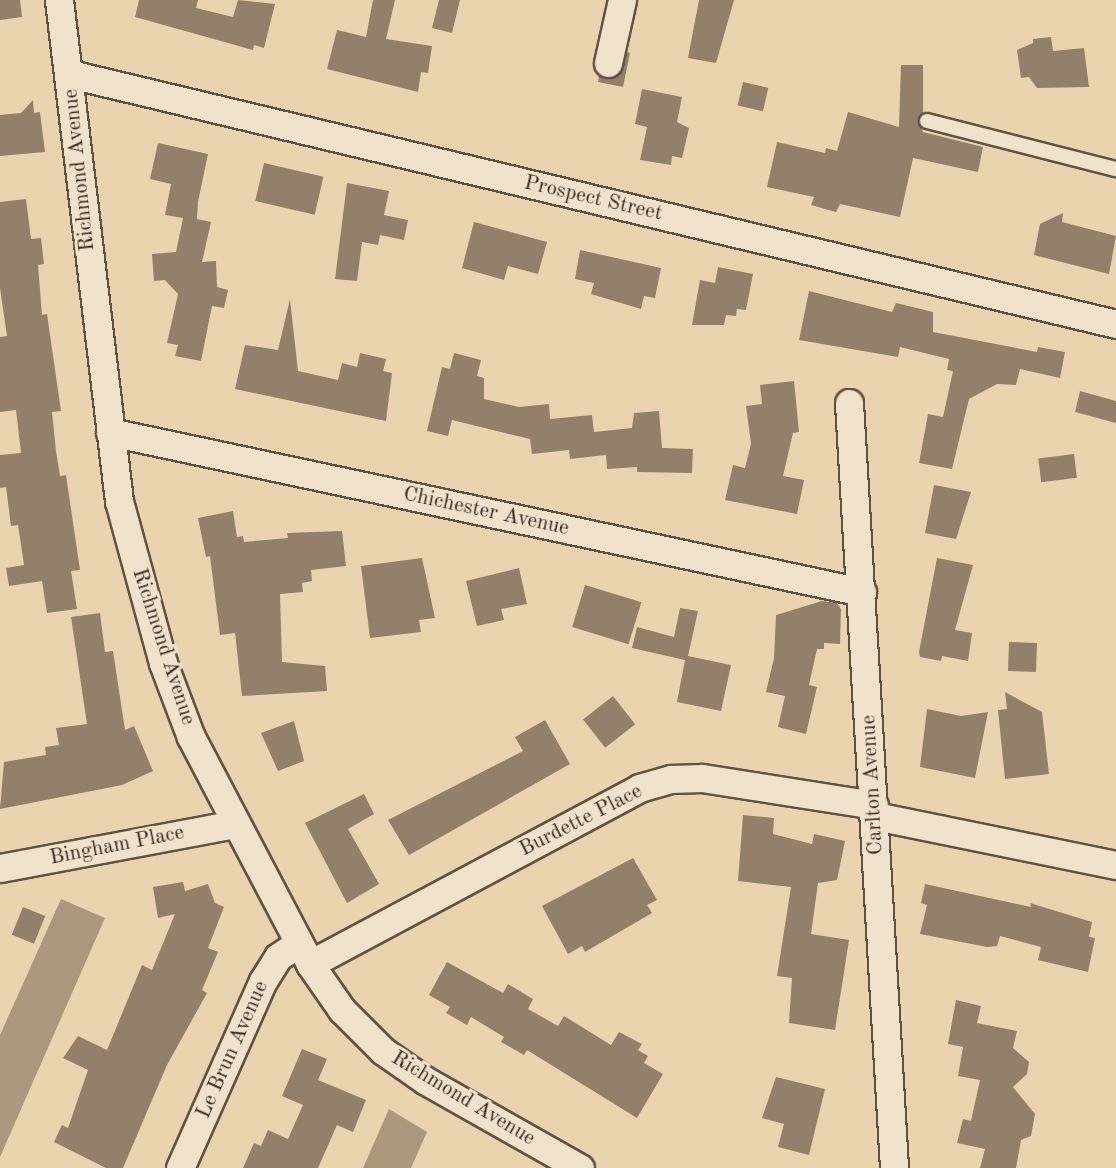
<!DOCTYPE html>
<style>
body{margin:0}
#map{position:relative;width:1116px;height:1168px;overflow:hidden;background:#ead3af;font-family:"Old Standard TT",serif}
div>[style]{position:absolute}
.water>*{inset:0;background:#ac987e}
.building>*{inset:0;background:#93806a;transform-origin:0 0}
.roads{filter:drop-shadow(2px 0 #625144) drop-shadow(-2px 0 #625144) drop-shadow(0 2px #625144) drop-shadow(0 -2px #625144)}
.service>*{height:14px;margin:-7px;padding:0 7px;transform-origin:7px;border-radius:7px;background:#f1e2cb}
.minor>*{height:27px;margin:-13.5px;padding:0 13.5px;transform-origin:13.5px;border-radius:13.5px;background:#f1e2cb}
span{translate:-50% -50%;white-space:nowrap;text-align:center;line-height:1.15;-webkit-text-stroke:6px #f1e2cb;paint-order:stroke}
.street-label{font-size:21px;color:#342620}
</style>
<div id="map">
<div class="water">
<div style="clip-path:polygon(61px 899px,105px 918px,0 1157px,0 1035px)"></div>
<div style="clip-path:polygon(389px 1109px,427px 1132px,411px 1168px,363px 1168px)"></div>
</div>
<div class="building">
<div style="clip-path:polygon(0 0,20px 0,22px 17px,0 20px)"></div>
<div style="clip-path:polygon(139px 0,198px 0,196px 8px,233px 17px,238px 0,275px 4px,264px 48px,254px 45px,253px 50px,135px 17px)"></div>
<div style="clip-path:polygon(373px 0,395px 0,386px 39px,432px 46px,428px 73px,421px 72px,418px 92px,327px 69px,337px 30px,366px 37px)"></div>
<div style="clip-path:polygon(439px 0,460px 0,452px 33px,432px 28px)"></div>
<div style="clip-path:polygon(699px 0,734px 0,716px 63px,688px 58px)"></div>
<div style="clip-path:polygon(1051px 37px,1053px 51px,1084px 48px,1089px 87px,1037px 88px,1029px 77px,1021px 78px,1017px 50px,1033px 43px,1033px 39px)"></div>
<div style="clip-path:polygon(627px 52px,630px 53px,623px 87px,598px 82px,599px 76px,619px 74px)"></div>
<div style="clip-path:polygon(901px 65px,923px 65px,923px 113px,918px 119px,923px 132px,983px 147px,978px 172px,913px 158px,900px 217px,840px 204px,836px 212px,811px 205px,814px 197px,767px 187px,777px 142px,825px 153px,826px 148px,837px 151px,848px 112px,899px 127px)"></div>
<div style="left:743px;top:82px;width:26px;height:24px;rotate:13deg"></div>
<div style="clip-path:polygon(642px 89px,682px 97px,677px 122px,689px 128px,682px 158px,672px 156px,671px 165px,640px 160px,647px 127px,635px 124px)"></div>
<div style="clip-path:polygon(33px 100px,34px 113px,40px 112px,45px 152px,0 156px,0 115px,21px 113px)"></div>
<div style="clip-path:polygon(158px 143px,208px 154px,198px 202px,197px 219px,211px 222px,202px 262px,216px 261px,217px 287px,228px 290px,224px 308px,212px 306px,201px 361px,175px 356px,178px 345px,167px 343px,178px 294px,165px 280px,154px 281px,152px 254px,176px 252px,183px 218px,165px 215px,171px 184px,150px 179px)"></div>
<div style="left:264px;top:163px;width:61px;height:39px;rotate:13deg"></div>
<div style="clip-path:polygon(347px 183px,389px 191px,384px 215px,408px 220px,404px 240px,380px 235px,378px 245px,362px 242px,357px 281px,335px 279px)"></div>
<div style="clip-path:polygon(26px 199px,31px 239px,41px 238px,44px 264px,38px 265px,42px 315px,47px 314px,61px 411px,52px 412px,56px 451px,60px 476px,66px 475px,80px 570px,71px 571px,77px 609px,47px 613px,42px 581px,9px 586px,6px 568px,24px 565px,18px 525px,11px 526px,6px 487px,0 488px,0 455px,21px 453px,16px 410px,0 412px,0 337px,7px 336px,0 288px,0 202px)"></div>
<div style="clip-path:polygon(1063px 213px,1062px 222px,1116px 236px,1109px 274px,1034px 255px,1040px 224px)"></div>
<div style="clip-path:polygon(474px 222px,547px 242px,538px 274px,508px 266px,504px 280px,462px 268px)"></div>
<div style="clip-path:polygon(580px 250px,661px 268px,655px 298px,644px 296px,641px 309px,591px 294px,594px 283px,575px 279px)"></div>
<div style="clip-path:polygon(718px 267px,753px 274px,746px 310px,737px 309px,736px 316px,726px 315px,724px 325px,692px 325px,700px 280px,715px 283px)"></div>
<div style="clip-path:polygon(809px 291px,892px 312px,896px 303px,933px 312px,933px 332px,1037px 352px,1038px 347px,1065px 352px,1060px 378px,1020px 369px,1016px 385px,997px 384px,969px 399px,952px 469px,919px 463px,928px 414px,943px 417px,953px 371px,947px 370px,949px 359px,900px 347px,898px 357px,799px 340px)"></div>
<div style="clip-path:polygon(290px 299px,298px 371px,338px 380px,342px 363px,357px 367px,360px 353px,386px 359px,383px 371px,392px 373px,386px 421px,235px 389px,245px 345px,278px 350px)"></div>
<div style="clip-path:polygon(454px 353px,481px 360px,477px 376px,484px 378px,484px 399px,519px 407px,549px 404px,550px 419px,592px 415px,594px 432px,632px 428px,634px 413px,659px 411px,662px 448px,693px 449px,692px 473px,637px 472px,637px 467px,607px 469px,606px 455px,570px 459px,569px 450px,532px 454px,530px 439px,452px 420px,448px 436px,427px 431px,442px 367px,450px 369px)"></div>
<div style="clip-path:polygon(794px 381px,799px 432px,793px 433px,783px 476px,804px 480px,797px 514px,725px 500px,733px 465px,745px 468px,751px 444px,746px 406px,762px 404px,760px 385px)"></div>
<div style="clip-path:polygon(1080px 391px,1116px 401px,1116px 423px,1075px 412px)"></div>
<div style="left:1074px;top:454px;width:24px;height:36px;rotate:83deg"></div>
<div style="clip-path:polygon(934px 485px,971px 492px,956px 539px,925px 533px)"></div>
<div style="clip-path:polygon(233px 511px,237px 537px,243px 536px,244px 542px,288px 538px,287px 533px,342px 531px,346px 566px,311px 570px,312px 581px,302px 583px,303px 592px,280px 594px,282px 662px,325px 666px,327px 691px,242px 696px,235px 633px,220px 635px,210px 556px,206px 557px,198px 518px)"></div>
<div style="clip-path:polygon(422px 558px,435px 618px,419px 620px,421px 632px,370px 638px,361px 566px)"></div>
<div style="clip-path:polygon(937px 558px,973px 565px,955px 630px,972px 633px,968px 661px,942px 656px,941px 661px,920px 657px,919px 652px)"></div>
<div style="clip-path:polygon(519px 568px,527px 604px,501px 609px,504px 620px,477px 626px,466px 581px)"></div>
<div style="left:585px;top:585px;width:59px;height:44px;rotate:17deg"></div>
<div style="clip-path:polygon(822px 601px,837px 603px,841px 609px,840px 644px,824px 643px,824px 649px,817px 649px,809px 685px,817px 687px,806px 734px,778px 727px,785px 696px,766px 692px,774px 658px,776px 615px)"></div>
<div style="clip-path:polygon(680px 608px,698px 611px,688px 656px,731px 665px,721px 711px,677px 702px,685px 660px,632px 648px,637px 627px,674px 637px)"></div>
<div style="clip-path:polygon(100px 613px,105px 652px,113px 651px,125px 730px,134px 726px,153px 771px,122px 785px,0 809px,4px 762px,46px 755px,45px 747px,59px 745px,56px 728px,87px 724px,71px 617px)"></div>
<div style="left:1009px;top:642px;width:28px;height:29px;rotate:2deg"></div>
<div style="clip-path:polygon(1005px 692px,1042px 712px,1049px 774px,1005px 779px,998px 710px,1007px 709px)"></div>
<div style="left:613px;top:696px;width:36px;height:38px;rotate:52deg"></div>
<div style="clip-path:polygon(927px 709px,961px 716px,988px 712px,975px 778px,920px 767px)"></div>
<div style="clip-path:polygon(545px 720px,570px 764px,409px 855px,388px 820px,523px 751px,515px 737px)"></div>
<div style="clip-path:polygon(294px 721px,304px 761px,278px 771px,261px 733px)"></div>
<div style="clip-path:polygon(364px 794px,374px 814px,348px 829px,379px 884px,347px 903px,305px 823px)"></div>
<div style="clip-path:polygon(743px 815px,774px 818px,773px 834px,812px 844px,814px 834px,845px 841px,837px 880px,818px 883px,811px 934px,849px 940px,835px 1030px,789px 1023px,792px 978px,777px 976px,791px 887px,738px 881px)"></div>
<div style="clip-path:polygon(633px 858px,657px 900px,647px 905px,652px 913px,585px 952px,582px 946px,568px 954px,542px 906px)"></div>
<div style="clip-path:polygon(183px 882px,185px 891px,208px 884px,215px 903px,224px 907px,208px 948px,218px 952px,202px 990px,207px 993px,167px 1065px,123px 1168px,106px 1168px,54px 1142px,62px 1125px,68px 1128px,88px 1070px,63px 1058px,78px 1036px,107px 1050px,142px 965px,152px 970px,175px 914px,158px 918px,153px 887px)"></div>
<div style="clip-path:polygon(925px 884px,1031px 907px,1030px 903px,1092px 922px,1089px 937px,1095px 938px,1088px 972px,1038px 960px,1041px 947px,1000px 936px,997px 946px,987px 947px,920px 934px,927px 905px,921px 903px)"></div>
<div style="left:23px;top:907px;width:24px;height:30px;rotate:22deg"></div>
<div style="clip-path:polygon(447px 962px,503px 993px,508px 984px,533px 999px,528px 1009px,558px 1026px,564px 1016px,611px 1045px,619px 1032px,642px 1044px,638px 1050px,648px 1056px,644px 1063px,663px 1074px,637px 1118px,527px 1050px,524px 1055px,501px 1042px,504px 1037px,471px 1017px,467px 1025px,446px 1013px,450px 1007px,429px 995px)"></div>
<div style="clip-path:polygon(956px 1000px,981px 1006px,977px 1023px,1017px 1031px,1013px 1048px,1029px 1062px,1027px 1074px,1013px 1087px,1035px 1114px,1031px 1136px,1021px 1140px,1016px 1168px,980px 1168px,985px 1149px,957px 1143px,963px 1119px,971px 1121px,980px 1080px,958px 1076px,963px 1047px,948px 1044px)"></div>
<div style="clip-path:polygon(302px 1049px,327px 1059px,318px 1080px,366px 1100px,353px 1132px,337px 1125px,318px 1168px,243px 1168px,254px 1143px,261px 1146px,268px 1130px,288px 1139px,303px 1105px,282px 1096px)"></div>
<div style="clip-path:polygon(776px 1077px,825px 1089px,809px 1155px,778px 1147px,784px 1124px,762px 1118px)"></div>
</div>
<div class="roads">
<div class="service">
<div style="left:927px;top:121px;width:195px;rotate:14.3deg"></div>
</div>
<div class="minor">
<div style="left:59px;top:0;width:505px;rotate:83.17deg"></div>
<div style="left:119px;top:501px;width:168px;rotate:74.8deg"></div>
<div style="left:163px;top:663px;width:79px;rotate:69.3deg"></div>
<div style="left:191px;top:737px;width:256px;rotate:62.3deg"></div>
<div style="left:310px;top:964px;width:56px;rotate:55.2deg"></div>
<div style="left:342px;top:1010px;width:58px;rotate:45deg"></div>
<div style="left:383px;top:1051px;width:52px;rotate:34.9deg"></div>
<div style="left:426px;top:1081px;width:177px;rotate:29.5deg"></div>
<div style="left:608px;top:63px;width:65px;rotate:-77.5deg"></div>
<div style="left:70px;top:74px;width:1075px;rotate:13.44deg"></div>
<div style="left:849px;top:403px;width:766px;rotate:86.63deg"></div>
<div style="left:110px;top:432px;width:769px;rotate:12.01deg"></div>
<div style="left:875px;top:816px;width:246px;rotate:11.5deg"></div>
<div style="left:0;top:868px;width:238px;rotate:-10.6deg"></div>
<div style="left:310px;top:964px;width:373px;rotate:-28.1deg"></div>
<div style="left:639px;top:788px;width:33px;rotate:-16deg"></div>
<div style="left:671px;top:779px;width:31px;rotate:-2deg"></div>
<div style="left:702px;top:778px;width:174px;rotate:8.9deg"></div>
<div style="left:180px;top:1168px;width:205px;rotate:-66.1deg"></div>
<div style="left:263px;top:981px;width:28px;rotate:-58deg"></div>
<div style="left:278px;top:957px;width:25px;rotate:-34deg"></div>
</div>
</div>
<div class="street-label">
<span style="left:80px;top:170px;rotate:-96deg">Richmond Avenue</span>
<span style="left:593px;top:199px;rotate:13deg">Prospect Street</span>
<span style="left:486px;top:512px;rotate:12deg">Chichester Avenue</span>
<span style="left:163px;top:647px;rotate:72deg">Richmond Avenue</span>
<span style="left:873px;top:785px;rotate:-93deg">Carlton Avenue</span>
<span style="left:581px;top:821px;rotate:-27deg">Burdette Place</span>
<span style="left:117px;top:846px;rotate:-11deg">Bingham Place</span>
<span style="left:233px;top:1050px;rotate:-66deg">Le Brun Avenue</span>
<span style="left:463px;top:1099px;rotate:31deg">Richmond Avenue</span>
</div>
</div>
